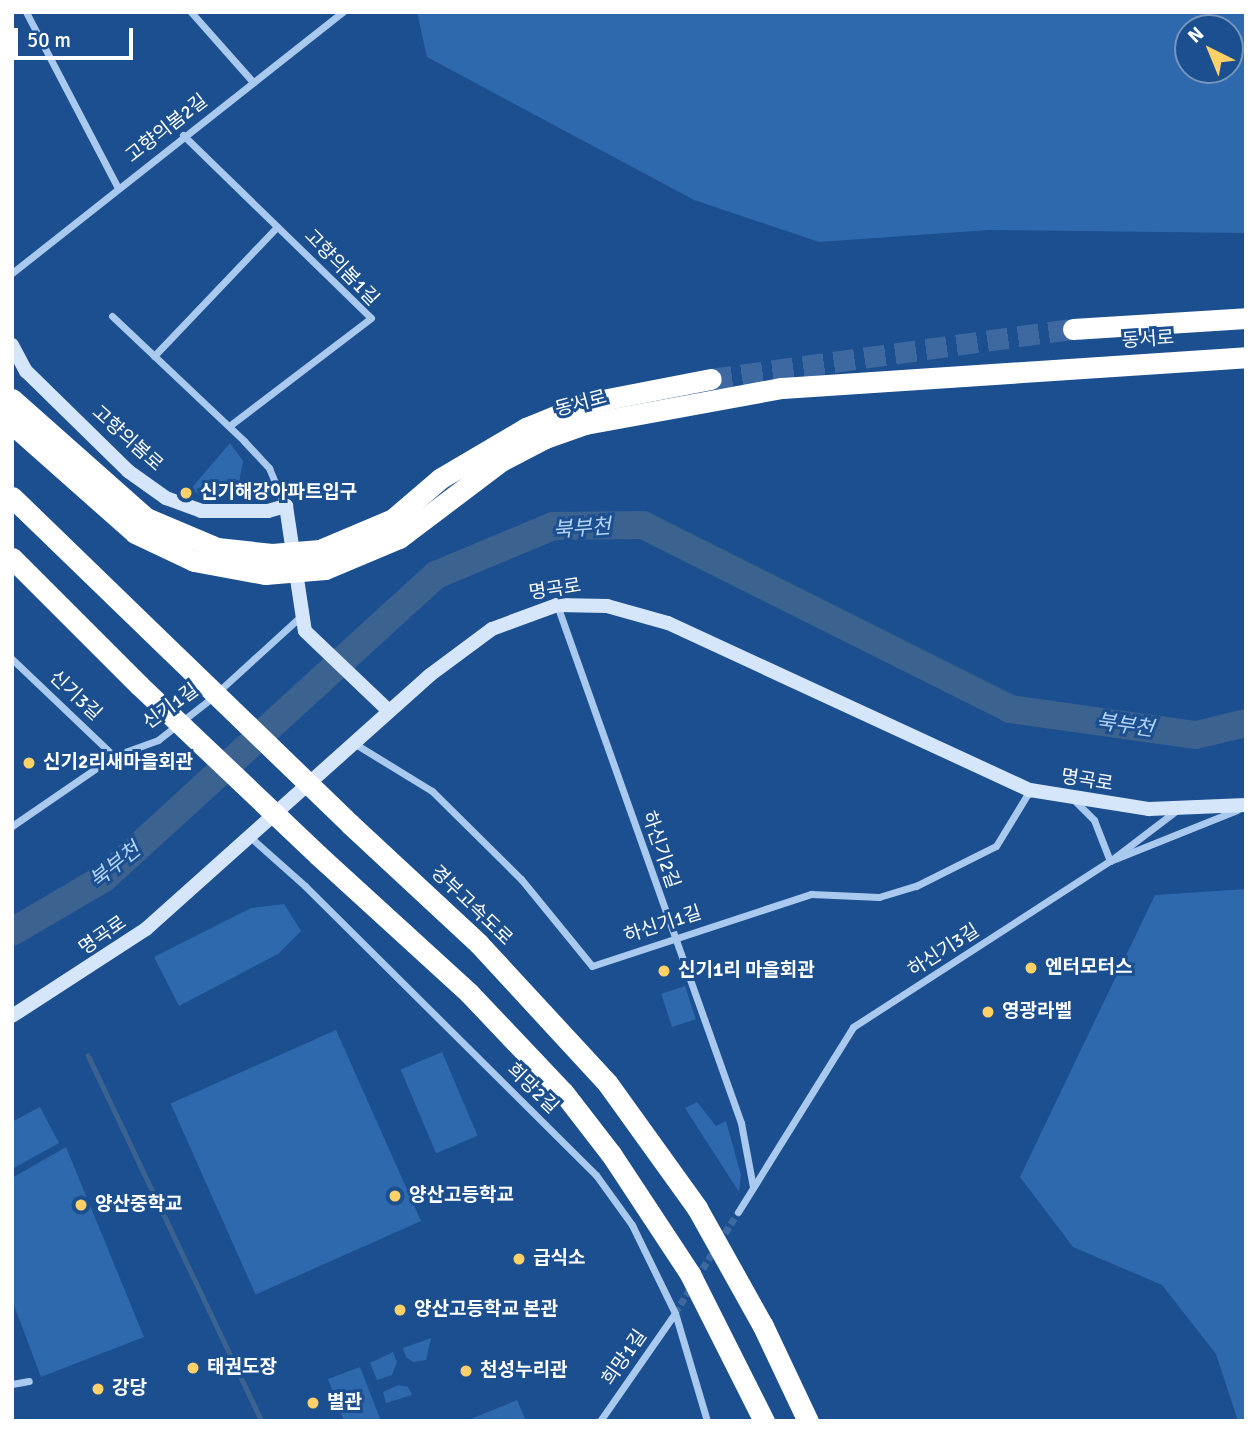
<!DOCTYPE html>
<meta charset="utf-8">
<style>
body{margin:0}
#map{position:relative;width:1258px;height:1433px;overflow:hidden;background:#1b4f8f;font-family:Signika,"Noto Sans KR",sans-serif}
div>[style]{position:absolute}
.green>*{inset:0;background:#2e69ad;transform-origin:0 0}
.stream>*{height:4.5px;margin:-2.25px;padding:0 2.25px;transform-origin:2.25px;border-radius:2.25px;background:#3c6290}
.river>*{height:28px;margin:-14px;padding:0 14px;transform-origin:14px;border-radius:14px;background:#3c6290}
.street-tunnel>*{height:7px;margin-top:-3.5px;transform-origin:0;background:repeating-linear-gradient(90deg,#3d69a0 0 7px,transparent 0 10.5px)}
.highway-tunnel>*{height:21px;margin-top:-10.5px;transform-origin:0;background:repeating-linear-gradient(90deg,#3d69a0 0 21px,transparent 0 31px)}
.street>*{height:7px;margin:-3.5px;padding:0 3.5px;transform-origin:3.5px;border-radius:3.5px;background:#a9c9ee}
.secondary>*{height:14px;margin:-7px;padding:0 7px;transform-origin:7px;border-radius:7px;background:#d6e6fa}
.highway>*{height:21px;margin:-10.5px;padding:0 10.5px;transform-origin:10.5px;border-radius:10.5px;background:#fff}
.highway-bridge>*{height:21px;margin:-10.5px;padding:0 10.5px;transform-origin:10.5px;border-radius:10.5px;background:#fff}
.dots>*{width:19px;height:19px;translate:-50% -50%;box-sizing:border-box;border:4px solid #1b4f8f;border-radius:50%}
span{translate:-50% -50%;white-space:nowrap;text-align:center;line-height:1.15;-webkit-text-stroke:6px #1b4f8f;paint-order:stroke}
.street-label{font-size:19px;color:#fff}
.poi-label{font-size:19px;color:#fff;font-weight:700}
.left{translate:0 -50%;text-align:left}
.water-label{font-size:21px;color:#b5d3f5;font-style:italic}
.frame{position:absolute;inset:0;border:14px solid #fff;pointer-events:none}
.north{position:absolute;left:1174px;top:14px;width:70px;height:70px;box-sizing:border-box;background:#1b4f8f;border:2px solid #7695bc;border-radius:50%;rotate:317deg;font-size:19px;font-weight:700;line-height:28px;text-align:center;color:#fff}
.north::after{content:'';display:block;margin:auto;width:24px;height:32px;background:#ffd166;clip-path:polygon(50% 0,100% 100%,50% 72%,0 100%)}
.scale{position:absolute;left:14px;top:28px;width:119px;height:32px;box-sizing:border-box;border:4px solid #fff;border-top:0;padding-left:9px;font-size:21px;line-height:24px;white-space:nowrap;color:#fff;-webkit-text-stroke:5px #1b4f8f;paint-order:stroke}
</style>
<div id="map">
<div class="green">
<div style="clip-path:polygon(evenodd,417px 12px,1246px 12px,1246px 233px,989px 230px,819px 242px,694px 200px,427px 57px,417px 12px,1188px 28px,1230px 28px,1230px 70px,1188px 70px,1188px 28px)"></div>
<div style="clip-path:polygon(230px 443px,243px 461px,239px 483px,225px 492px,204px 495px,190px 490px)"></div>
<div style="clip-path:polygon(1246px 889px,1246px 1421px,1238px 1421px,1216px 1354px,1162px 1285px,1073px 1247px,1020px 1177px,1155px 895px)"></div>
<div style="clip-path:polygon(284px 904px,301px 931px,278px 954px,179px 1006px,154px 957px,251px 908px)"></div>
<div style="left:685px;top:986px;width:35px;height:25px;rotate:72deg"></div>
<div style="left:336px;top:1030px;width:209px;height:181px;rotate:66deg"></div>
<div style="left:442px;top:1052px;width:91px;height:45px;rotate:67deg"></div>
<div style="clip-path:polygon(697px 1102px,716px 1126px,726px 1121px,741px 1175px,739px 1192px,685px 1108px)"></div>
<div style="clip-path:polygon(40px 1107px,59px 1143px,12px 1169px,12px 1122px)"></div>
<div style="clip-path:polygon(66px 1147px,144px 1337px,41px 1377px,12px 1300px,12px 1178px)"></div>
<div style="clip-path:polygon(431px 1338px,426px 1360px,413px 1362px,406px 1357px,403px 1348px)"></div>
<div style="clip-path:polygon(393px 1352px,397px 1362px,392px 1375px,377px 1380px,370px 1363px)"></div>
<div style="clip-path:polygon(360px 1367px,381px 1421px,344px 1421px,328px 1379px)"></div>
<div style="clip-path:polygon(398px 1385px,408px 1387px,412px 1395px,386px 1403px,383px 1392px)"></div>
<div style="clip-path:polygon(517px 1400px,526px 1421px,466px 1421px)"></div>
</div>
<div class="stream">
<div style="left:88px;top:1055px;width:405px;rotate:64.6deg"></div>
</div>
<div class="river">
<div style="left:12px;top:932px;width:107px;rotate:-30.4deg"></div>
<div style="left:104px;top:878px;width:449px;rotate:-42.4deg"></div>
<div style="left:436px;top:575px;width:127px;rotate:-22.7deg"></div>
<div style="left:553px;top:526px;width:90px;rotate:-0.6deg"></div>
<div style="left:643px;top:525px;width:411px;rotate:26.6deg"></div>
<div style="left:1010px;top:709px;width:188px;rotate:8deg"></div>
<div style="left:1196px;top:735px;width:51px;rotate:-13.5deg"></div>
</div>
<div class="street-tunnel">
<div style="left:675px;top:1313px;width:119px;rotate:-58deg"></div>
</div>
<div class="highway-tunnel">
<div style="left:711px;top:379px;width:365px;rotate:-7.9deg"></div>
</div>
<div class="street">
<div style="left:26px;top:12px;width:199px;rotate:62.4deg"></div>
<div style="left:191px;top:12px;width:94px;rotate:48.5deg"></div>
<div style="left:183px;top:135px;width:262px;rotate:44.2deg"></div>
<div style="left:371px;top:318px;width:178px;rotate:142.7deg"></div>
<div style="left:12px;top:273px;width:422px;rotate:-38.3deg"></div>
<div style="left:112px;top:316px;width:182px;rotate:43.4deg"></div>
<div style="left:244px;top:441px;width:37px;rotate:47deg"></div>
<div style="left:269px;top:468px;width:41px;rotate:67.2deg"></div>
<div style="left:154px;top:356px;width:178px;rotate:-46.4deg"></div>
<div style="left:557px;top:605px;width:550px;rotate:70.44deg"></div>
<div style="left:741px;top:1123px;width:65px;rotate:79.4deg"></div>
<div style="left:12px;top:659px;width:141px;rotate:43.6deg"></div>
<div style="left:352px;top:742px;width:94px;rotate:31.5deg"></div>
<div style="left:432px;top:791px;width:125px;rotate:44.7deg"></div>
<div style="left:521px;top:879px;width:112px;rotate:50.8deg"></div>
<div style="left:592px;top:966px;width:231px;rotate:-18.2deg"></div>
<div style="left:811px;top:894px;width:68px;rotate:2.5deg"></div>
<div style="left:879px;top:897px;width:39px;rotate:-17deg"></div>
<div style="left:916px;top:886px;width:89px;rotate:-26.6deg"></div>
<div style="left:996px;top:846px;width:66px;rotate:-58.7deg"></div>
<div style="left:1075px;top:801px;width:27px;rotate:45deg"></div>
<div style="left:1094px;top:820px;width:44px;rotate:68.7deg"></div>
<div style="left:1110px;top:861px;width:84px;rotate:-37.3deg"></div>
<div style="left:12px;top:826px;width:124px;rotate:-34.5deg"></div>
<div style="left:114px;top:756px;width:47px;rotate:-20deg"></div>
<div style="left:158px;top:740px;width:65px;rotate:-38.1deg"></div>
<div style="left:209px;top:700px;width:123px;rotate:-42.4deg"></div>
<div style="left:250px;top:837px;width:74px;rotate:41.7deg"></div>
<div style="left:305px;top:886px;width:410px;rotate:44.8deg"></div>
<div style="left:596px;top:1175px;width:62px;rotate:54.2deg"></div>
<div style="left:632px;top:1225px;width:98px;rotate:64deg"></div>
<div style="left:675px;top:1313px;width:113px;rotate:73.5deg"></div>
<div style="left:738px;top:1212px;width:218px;rotate:-58.1deg"></div>
<div style="left:853px;top:1027px;width:306px;rotate:-32.9deg"></div>
<div style="left:1110px;top:861px;width:137px;rotate:-21.9deg"></div>
<div style="left:12px;top:1384px;width:17px;rotate:-10deg"></div>
<div style="left:600px;top:1421px;width:131px;rotate:-55.2deg"></div>
</div>
<div class="secondary">
<div style="left:12px;top:345px;width:30px;rotate:62deg"></div>
<div style="left:26px;top:371px;width:143px;rotate:44.4deg"></div>
<div style="left:128px;top:471px;width:47px;rotate:35.4deg"></div>
<div style="left:166px;top:498px;width:37px;rotate:20deg"></div>
<div style="left:201px;top:511px;width:67px"></div>
<div style="left:268px;top:511px;width:19px;rotate:-16deg"></div>
<div style="left:286px;top:506px;width:126px;rotate:81.4deg"></div>
<div style="left:305px;top:631px;width:115px;rotate:43.6deg"></div>
<div style="left:12px;top:1016px;width:160px;rotate:-33deg"></div>
<div style="left:146px;top:929px;width:381px;rotate:-41.8deg"></div>
<div style="left:430px;top:675px;width:77px;rotate:-36.6deg"></div>
<div style="left:492px;top:629px;width:69px;rotate:-20.3deg"></div>
<div style="left:557px;top:605px;width:50px;rotate:1.1deg"></div>
<div style="left:607px;top:606px;width:63px;rotate:15.6deg"></div>
<div style="left:668px;top:623px;width:399px;rotate:24.8deg"></div>
<div style="left:1030px;top:790px;width:121px;rotate:9.1deg"></div>
<div style="left:1149px;top:809px;width:97px;rotate:-2.4deg"></div>
</div>
<div class="highway">
<div style="left:1073px;top:329px;width:173px;rotate:-3.6deg"></div>
<div style="left:12px;top:399px;width:179px;rotate:41.6deg"></div>
<div style="left:146px;top:518px;width:77px;rotate:22.9deg"></div>
<div style="left:217px;top:548px;width:55px;rotate:6.2deg"></div>
<div style="left:12px;top:424px;width:164px;rotate:41.5deg"></div>
<div style="left:135px;top:533px;width:65px;rotate:25.4deg"></div>
<div style="left:194px;top:561px;width:72px;rotate:10.4deg"></div>
<div style="left:12px;top:497px;width:221px;rotate:44.1deg"></div>
<div style="left:320px;top:550px;width:79px;rotate:-23deg"></div>
<div style="left:393px;top:519px;width:63px;rotate:-40.5deg"></div>
<div style="left:441px;top:478px;width:99px;rotate:-30.5deg"></div>
<div style="left:526px;top:428px;width:66px;rotate:-22.3deg"></div>
<div style="left:587px;top:403px;width:126px;rotate:-11deg"></div>
<div style="left:12px;top:558px;width:180px;rotate:45deg"></div>
<div style="left:325px;top:569px;width:80px;rotate:-22.7deg"></div>
<div style="left:399px;top:538px;width:128px;rotate:-37deg"></div>
<div style="left:501px;top:461px;width:50px;rotate:-27.6deg"></div>
<div style="left:545px;top:438px;width:42px;rotate:-19.3deg"></div>
<div style="left:585px;top:424px;width:200px;rotate:-10.4deg"></div>
<div style="left:782px;top:388px;width:465px;rotate:-3.8deg"></div>
<div style="left:350px;top:824px;width:176px;rotate:42.9deg"></div>
<div style="left:479px;top:944px;width:190px;rotate:47.3deg"></div>
<div style="left:608px;top:1084px;width:153px;rotate:54.3deg"></div>
<div style="left:697px;top:1208px;width:135px;rotate:60.8deg"></div>
<div style="left:763px;top:1326px;width:105px;rotate:64.7deg"></div>
<div style="left:318px;top:855px;width:205px;rotate:42.4deg"></div>
<div style="left:469px;top:993px;width:137px;rotate:46.5deg"></div>
<div style="left:563px;top:1092px;width:78px;rotate:52.3deg"></div>
<div style="left:611px;top:1154px;width:144px;rotate:56.6deg"></div>
<div style="left:690px;top:1274px;width:165px;rotate:63.3deg"></div>
</div>
<div class="highway-bridge">
<div style="left:272px;top:554px;width:48px;rotate:-4.8deg"></div>
<div style="left:265px;top:574px;width:60px;rotate:-4.8deg"></div>
<div style="left:171px;top:651px;width:249px;rotate:44deg"></div>
<div style="left:139px;top:685px;width:247px;rotate:43.5deg"></div>
</div>
<div class="dots">
<div style="left:186px;top:493px;background:#ffd166"></div>
<div style="left:29px;top:763px;background:#ffd166"></div>
<div style="left:1031px;top:968px;background:#ffd166"></div>
<div style="left:664px;top:971px;background:#ffd166"></div>
<div style="left:988px;top:1012px;background:#ffd166"></div>
<div style="left:395px;top:1196px;background:#ffd166"></div>
<div style="left:81px;top:1205px;background:#ffd166"></div>
<div style="left:519px;top:1259px;background:#ffd166"></div>
<div style="left:400px;top:1310px;background:#ffd166"></div>
<div style="left:193px;top:1368px;background:#ffd166"></div>
<div style="left:466px;top:1371px;background:#ffd166"></div>
<div style="left:98px;top:1389px;background:#ffd166"></div>
<div style="left:313px;top:1403px;background:#ffd166"></div>
</div>
<div class="street-label">
<span style="left:167px;top:129px;rotate:-38deg">고향의봄2길</span>
<span style="left:341px;top:268px;rotate:46deg">고향의봄1길</span>
<span style="left:1148px;top:340px;rotate:-4deg">동서로</span>
<span style="left:581px;top:404px;rotate:-15deg">동서로</span>
<span style="left:127px;top:439px;rotate:42deg">고향의봄로</span>
<span style="left:555px;top:590px;rotate:-9deg">명곡로</span>
<span style="left:75px;top:696px;rotate:43deg">신기3길</span>
<span style="left:171px;top:707px;rotate:-36deg">신기1길</span>
<span style="left:1087px;top:781px;rotate:9deg">명곡로</span>
<span style="left:660px;top:850px;rotate:71deg">하신기2길</span>
<span style="left:471px;top:906px;rotate:44deg">경부고속도로</span>
<span style="left:663px;top:925px;rotate:-18deg">하신기1길</span>
<span style="left:103px;top:936px;rotate:-35deg">명곡로</span>
<span style="left:944px;top:951px;rotate:-33deg">하신기3길</span>
<span style="left:532px;top:1089px;rotate:44deg">희망2길</span>
<span style="left:625px;top:1358px;rotate:-55deg">희망1길</span>
</div>
<div class="poi-label">
<span class="left" style="left:200px;top:493px">신기해강아파트입구</span>
<span class="left" style="left:43px;top:763px">신기2리새마을회관</span>
<span class="left" style="left:1045px;top:968px">엔터모터스</span>
<span class="left" style="left:678px;top:971px">신기1리 마을회관</span>
<span class="left" style="left:1002px;top:1012px">영광라벨</span>
<span class="left" style="left:409px;top:1196px">양산고등학교</span>
<span class="left" style="left:95px;top:1205px">양산중학교</span>
<span class="left" style="left:533px;top:1259px">급식소</span>
<span class="left" style="left:414px;top:1310px">양산고등학교 본관</span>
<span class="left" style="left:207px;top:1368px">태권도장</span>
<span class="left" style="left:480px;top:1371px">천성누리관</span>
<span class="left" style="left:112px;top:1389px">강당</span>
<span class="left" style="left:327px;top:1403px">별관</span>
</div>
<div class="water-label">
<span style="left:582px;top:528px;rotate:-4deg">북부천</span>
<span style="left:1125px;top:725px;rotate:8deg">북부천</span>
<span style="left:115px;top:865px;rotate:-39deg">북부천</span>
</div>
<div class="frame"></div>
<div class="north">N</div>
<div class="scale">50 m</div>
</div>
